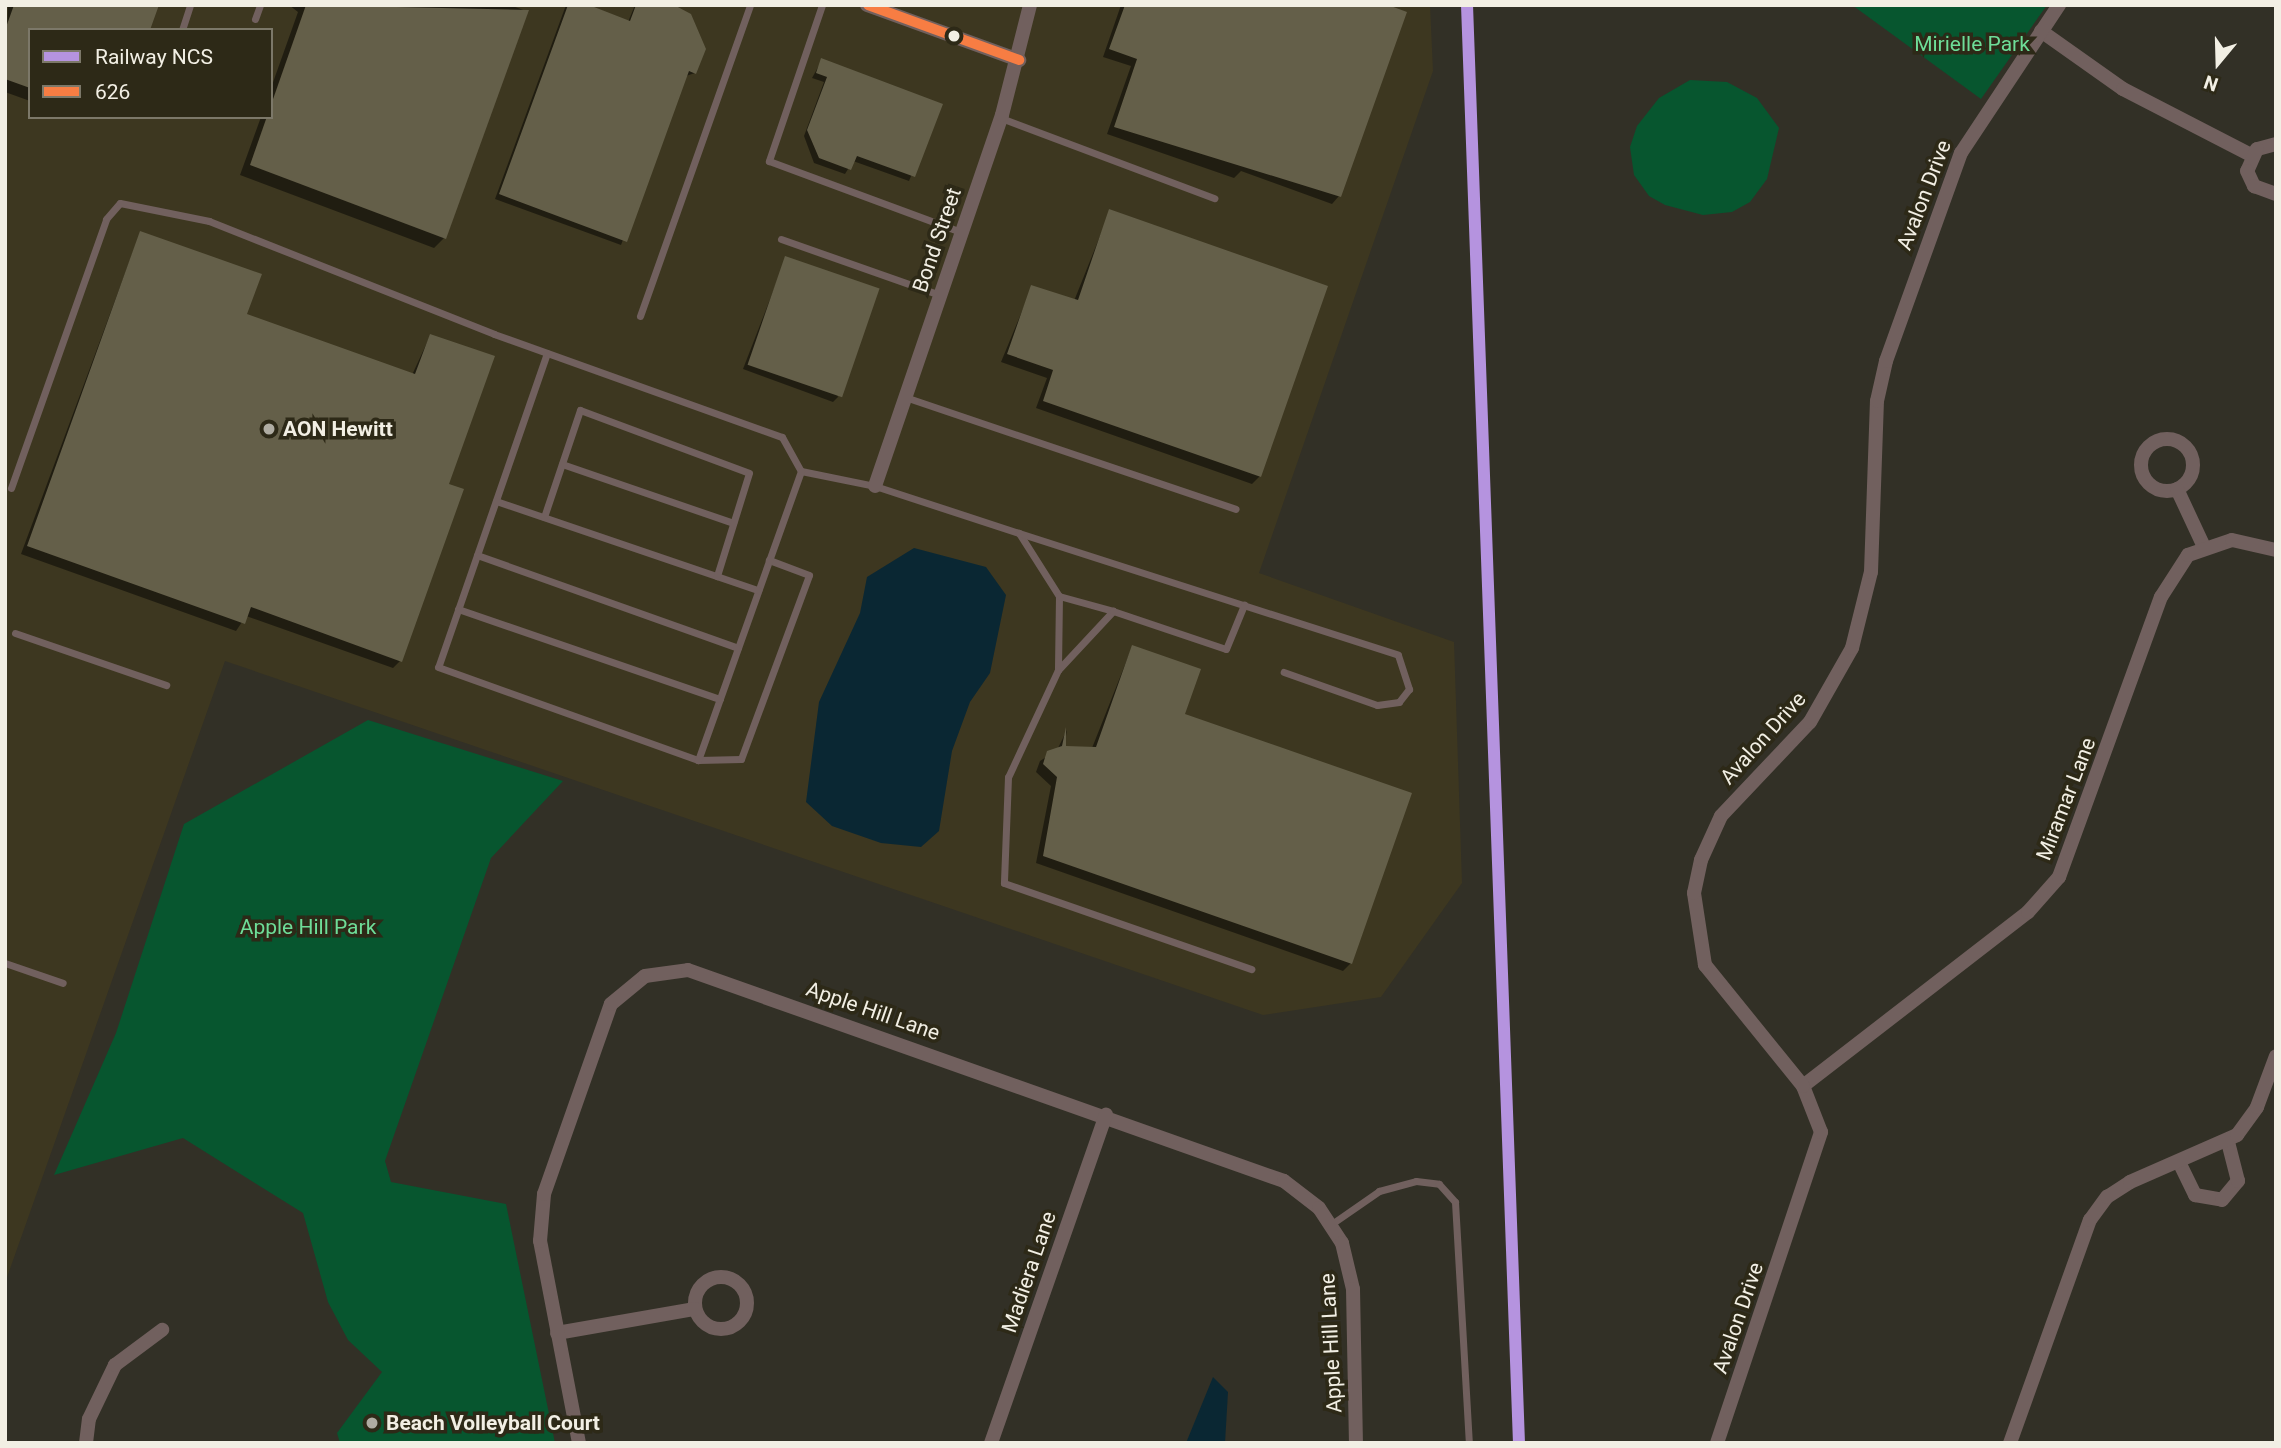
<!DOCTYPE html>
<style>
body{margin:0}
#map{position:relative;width:2281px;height:1448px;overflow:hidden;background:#323026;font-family:Roboto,sans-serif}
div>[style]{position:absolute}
.built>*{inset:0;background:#3d3720}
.green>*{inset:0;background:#07562f}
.water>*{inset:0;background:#0a2733}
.shadow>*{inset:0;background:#0007}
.building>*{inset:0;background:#645f49;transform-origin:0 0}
.lane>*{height:7px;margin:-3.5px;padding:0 3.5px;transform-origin:3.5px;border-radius:3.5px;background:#71605e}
.street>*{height:14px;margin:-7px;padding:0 7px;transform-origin:7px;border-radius:7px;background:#71605e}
.street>.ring{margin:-7px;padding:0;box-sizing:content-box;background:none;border:14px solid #71605e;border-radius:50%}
.bus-1>*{height:10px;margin:-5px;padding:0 5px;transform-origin:5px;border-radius:5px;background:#f77d43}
.rail-1>*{height:12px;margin:-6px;padding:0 6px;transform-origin:6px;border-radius:6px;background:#b593df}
.dots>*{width:19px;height:19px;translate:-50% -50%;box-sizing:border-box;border:4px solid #2d2917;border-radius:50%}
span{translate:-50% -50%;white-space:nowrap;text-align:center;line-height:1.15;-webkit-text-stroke:7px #2d2917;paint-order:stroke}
.park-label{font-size:21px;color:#6edd98}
.street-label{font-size:21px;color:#f2efe4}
.poi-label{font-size:21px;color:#f2efe4;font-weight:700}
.left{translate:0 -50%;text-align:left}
.frame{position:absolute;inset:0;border:7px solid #f2efe4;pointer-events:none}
.legend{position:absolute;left:28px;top:28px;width:245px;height:91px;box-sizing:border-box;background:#2d2917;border:2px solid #7c7869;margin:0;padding:9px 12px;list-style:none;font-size:21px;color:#f2efe4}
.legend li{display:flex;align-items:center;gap:14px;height:35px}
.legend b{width:35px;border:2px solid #7c7869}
.north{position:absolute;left:2183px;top:28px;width:70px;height:70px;-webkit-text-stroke:5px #2d2917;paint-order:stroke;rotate:199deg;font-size:19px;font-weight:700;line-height:28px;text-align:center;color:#f2efe4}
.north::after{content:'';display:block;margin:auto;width:24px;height:32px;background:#f2efe4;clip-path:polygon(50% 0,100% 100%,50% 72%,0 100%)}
</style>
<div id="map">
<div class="built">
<div style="clip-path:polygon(evenodd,5px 5px,1430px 5px,1433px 71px,1259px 573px,1454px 642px,1462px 883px,1381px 997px,1263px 1015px,225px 661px,5px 1283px,5px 5px,30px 30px,271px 30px,271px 117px,30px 117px,30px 30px)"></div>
</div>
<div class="green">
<div style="clip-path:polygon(1852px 5px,2047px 5px,1981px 99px)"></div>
<div style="clip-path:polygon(1690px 80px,1727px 82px,1757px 98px,1779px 128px,1767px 179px,1750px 202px,1732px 212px,1703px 215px,1665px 205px,1649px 196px,1634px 175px,1630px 147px,1637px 126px,1659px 98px)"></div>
<div style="clip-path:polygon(368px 720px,563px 781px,491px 858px,385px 1161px,391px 1182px,506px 1204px,555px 1443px,340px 1443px,337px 1433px,382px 1372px,348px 1340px,328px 1302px,303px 1213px,183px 1138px,54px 1175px,116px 1033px,184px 824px)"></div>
</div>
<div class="water">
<div style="clip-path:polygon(914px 548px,986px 567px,1006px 595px,990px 673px,970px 702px,952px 751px,939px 831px,921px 847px,881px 843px,832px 826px,806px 802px,819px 702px,860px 613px,867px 577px)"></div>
<div style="clip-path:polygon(1213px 1377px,1228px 1392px,1225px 1443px,1186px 1443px)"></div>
</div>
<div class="shadow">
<div style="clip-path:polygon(8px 5px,157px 5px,30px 30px,30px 101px,5px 92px)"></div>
<div style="clip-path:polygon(289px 5px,510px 5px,526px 11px,444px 238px,434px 248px,240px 175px,261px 117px,271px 117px,271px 88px,298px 12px)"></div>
<div style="clip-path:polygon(566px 5px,628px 22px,635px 5px,672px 5px,695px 73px,686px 76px,621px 245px,495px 199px)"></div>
<div style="clip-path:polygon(1121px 5px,1383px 5px,1339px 196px,1332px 204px,1241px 171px,1234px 178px,1107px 134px,1131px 66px,1103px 57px)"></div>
<div style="clip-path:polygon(822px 60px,941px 105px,909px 181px,853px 161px,845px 174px,814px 163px,804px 136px,824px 82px,812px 78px)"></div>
<div style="clip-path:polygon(1110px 211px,1260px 476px,1252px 484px,1036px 408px,1047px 378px,1001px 362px,1032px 287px,1074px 301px)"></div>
<div style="clip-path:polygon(140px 233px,245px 315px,412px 375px,430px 336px,447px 485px,400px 661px,393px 668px,246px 616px,236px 631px,21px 554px)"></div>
<div style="clip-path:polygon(786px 258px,838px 397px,833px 402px,743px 369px)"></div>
<div style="clip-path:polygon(1132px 647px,1351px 963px,1343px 971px,1036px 863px,1051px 786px,1036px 772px,1040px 761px,1057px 750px,1067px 730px,1064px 748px,1092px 748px)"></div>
</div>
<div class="building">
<div style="clip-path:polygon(14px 5px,159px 5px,150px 30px,30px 30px,30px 88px,5px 79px,5px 30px)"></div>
<div style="clip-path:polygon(306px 5px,529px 10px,446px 239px,250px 165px)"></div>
<div style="clip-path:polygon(568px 5px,589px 5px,630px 21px,636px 5px,674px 5px,691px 14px,706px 49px,696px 74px,689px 71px,627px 242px,499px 194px)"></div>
<div style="clip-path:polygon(1125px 5px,1388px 5px,1407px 12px,1341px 197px,1114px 127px,1137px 59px,1109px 49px)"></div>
<div style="clip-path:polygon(821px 58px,943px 104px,915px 177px,857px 156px,851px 170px,819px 158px,807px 130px,827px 77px,816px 73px)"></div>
<div style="clip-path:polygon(1109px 209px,1328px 286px,1261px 477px,1043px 401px,1053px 370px,1007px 354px,1031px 285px,1078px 300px)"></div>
<div style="clip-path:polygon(140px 231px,262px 274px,247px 314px,415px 374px,430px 334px,495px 356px,449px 484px,464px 489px,402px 662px,251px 607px,245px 624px,27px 546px)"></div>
<div style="left:785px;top:256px;width:100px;height:115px;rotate:19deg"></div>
<div style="clip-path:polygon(1132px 645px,1201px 669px,1185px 714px,1412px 793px,1352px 964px,1043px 856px,1057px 777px,1043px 764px,1047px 751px,1062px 746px,1066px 727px,1066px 746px,1096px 747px)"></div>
</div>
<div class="lane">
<div style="left:822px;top:5px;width:165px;rotate:108.8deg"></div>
<div style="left:769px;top:161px;width:205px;rotate:20.3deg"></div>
<div style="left:255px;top:19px;width:15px;rotate:-70deg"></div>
<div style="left:182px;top:30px;width:26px;rotate:-72deg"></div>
<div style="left:1001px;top:118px;width:228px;rotate:20.6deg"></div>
<div style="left:781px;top:239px;width:169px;rotate:19.4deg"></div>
<div style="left:640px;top:316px;width:330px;rotate:-70.5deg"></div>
<div style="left:547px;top:353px;width:332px;rotate:109.1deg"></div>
<div style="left:438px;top:667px;width:276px;rotate:19.7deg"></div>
<div style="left:698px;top:760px;width:43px;rotate:-1.3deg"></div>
<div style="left:741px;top:759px;width:196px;rotate:-69.7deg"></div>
<div style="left:809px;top:575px;width:43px;rotate:-159.4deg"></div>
<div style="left:905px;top:397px;width:349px;rotate:18.7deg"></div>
<div style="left:562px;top:464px;width:181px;rotate:19deg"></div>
<div style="left:801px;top:471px;width:76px;rotate:11.5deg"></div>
<div style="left:875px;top:486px;width:151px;rotate:18.1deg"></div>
<div style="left:1019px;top:533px;width:75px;rotate:57.6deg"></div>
<div style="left:1059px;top:596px;width:74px;rotate:90.8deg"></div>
<div style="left:1058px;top:670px;width:118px;rotate:115deg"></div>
<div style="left:1008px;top:777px;width:106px;rotate:92.2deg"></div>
<div style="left:1004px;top:883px;width:262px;rotate:19.2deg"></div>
<div style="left:11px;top:488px;width:285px;rotate:-70.5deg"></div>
<div style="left:106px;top:219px;width:21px;rotate:-49deg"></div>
<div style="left:120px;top:203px;width:91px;rotate:11.4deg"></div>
<div style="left:209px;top:221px;width:307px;rotate:21.6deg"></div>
<div style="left:494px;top:334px;width:306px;rotate:19.7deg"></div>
<div style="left:782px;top:437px;width:39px;rotate:61deg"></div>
<div style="left:801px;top:471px;width:307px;rotate:109.6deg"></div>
<div style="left:496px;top:501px;width:277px;rotate:18.8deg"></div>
<div style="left:544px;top:517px;width:113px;rotate:-71.4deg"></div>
<div style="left:580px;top:410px;width:180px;rotate:20.4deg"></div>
<div style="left:749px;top:473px;width:108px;rotate:107.3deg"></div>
<div style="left:1019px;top:533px;width:398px;rotate:17.8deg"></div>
<div style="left:1398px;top:655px;width:36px;rotate:72deg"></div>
<div style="left:1409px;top:689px;width:16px;rotate:128deg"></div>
<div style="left:1399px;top:702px;width:22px;rotate:172deg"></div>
<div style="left:1377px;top:705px;width:99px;rotate:-160.5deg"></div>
<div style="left:477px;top:555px;width:277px;rotate:19.6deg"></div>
<div style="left:1059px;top:596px;width:56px;rotate:15.5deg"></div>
<div style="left:458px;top:609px;width:277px;rotate:19deg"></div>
<div style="left:15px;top:633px;width:160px;rotate:19deg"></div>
<div style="left:1058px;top:670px;width:81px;rotate:-47deg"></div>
<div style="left:1113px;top:611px;width:119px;rotate:18.6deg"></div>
<div style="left:1226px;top:649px;width:48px;rotate:-67.8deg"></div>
<div style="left:5px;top:963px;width:61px;rotate:19deg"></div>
<div style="left:1333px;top:1223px;width:56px;rotate:-34.8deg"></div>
<div style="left:1379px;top:1191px;width:38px;rotate:-15deg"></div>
<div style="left:1416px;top:1181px;width:23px;rotate:7deg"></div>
<div style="left:1439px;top:1184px;width:24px;rotate:48deg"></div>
<div style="left:1455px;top:1202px;width:241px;rotate:86.7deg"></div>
</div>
<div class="street">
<div style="left:867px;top:5px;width:162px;rotate:19.9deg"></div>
<div style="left:2041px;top:31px;width:100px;rotate:35.3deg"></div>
<div style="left:2123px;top:89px;width:144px;rotate:27.3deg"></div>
<div style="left:2276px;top:144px;width:20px;rotate:165deg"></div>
<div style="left:2257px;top:149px;width:24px;rotate:114deg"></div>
<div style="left:2247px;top:171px;width:17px;rotate:65deg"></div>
<div style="left:2254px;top:186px;width:23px;rotate:20deg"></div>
<div class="ring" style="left:2141px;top:439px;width:38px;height:38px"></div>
<div style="left:875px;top:486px;width:392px;rotate:-71.1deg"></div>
<div style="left:1002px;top:115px;width:114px;rotate:-75.7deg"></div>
<div style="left:2177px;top:489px;width:64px;rotate:65deg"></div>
<div style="left:1803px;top:1086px;width:284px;rotate:-37.7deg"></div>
<div style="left:2028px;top:912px;width:47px;rotate:-48.5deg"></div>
<div style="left:2059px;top:877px;width:298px;rotate:-70deg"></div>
<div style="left:2161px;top:597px;width:50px;rotate:-57.3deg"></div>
<div style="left:2188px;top:555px;width:46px;rotate:-18.8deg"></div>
<div style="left:2232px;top:540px;width:45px;rotate:12.8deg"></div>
<div style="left:2179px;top:1162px;width:37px;rotate:64deg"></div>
<div style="left:2195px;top:1195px;width:27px;rotate:10deg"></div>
<div style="left:2222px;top:1200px;width:25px;rotate:-50deg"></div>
<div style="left:2238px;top:1181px;width:40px;rotate:-104.4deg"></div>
<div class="ring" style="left:695px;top:1277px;width:38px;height:38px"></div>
<div style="left:557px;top:1333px;width:140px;rotate:-9.9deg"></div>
<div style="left:86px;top:1443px;width:24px;rotate:-83deg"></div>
<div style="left:89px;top:1419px;width:60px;rotate:-64.3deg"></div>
<div style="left:115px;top:1365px;width:59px;rotate:-36.7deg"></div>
<div style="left:579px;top:1443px;width:206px;rotate:-100.9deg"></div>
<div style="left:540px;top:1241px;width:47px;rotate:-85.1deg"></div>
<div style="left:544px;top:1194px;width:201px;rotate:-70.6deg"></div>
<div style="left:611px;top:1004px;width:44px;rotate:-39.5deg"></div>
<div style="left:645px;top:976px;width:43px;rotate:-7.9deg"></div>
<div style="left:688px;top:970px;width:632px;rotate:19.5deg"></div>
<div style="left:1284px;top:1181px;width:44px;rotate:37.6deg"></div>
<div style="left:1319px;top:1208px;width:42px;rotate:56.7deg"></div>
<div style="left:1342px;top:1243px;width:47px;rotate:76.6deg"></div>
<div style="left:1353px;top:1289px;width:154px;rotate:88.9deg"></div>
<div style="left:991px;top:1443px;width:348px;rotate:-70.7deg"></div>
<div style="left:1717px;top:1443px;width:328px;rotate:-71.5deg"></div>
<div style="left:1821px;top:1132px;width:49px;rotate:-111.4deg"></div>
<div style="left:1803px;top:1086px;width:156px;rotate:-129deg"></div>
<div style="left:1705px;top:965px;width:73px;rotate:-98.7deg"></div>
<div style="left:1694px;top:893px;width:34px;rotate:-78deg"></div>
<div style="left:1701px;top:860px;width:48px;rotate:-65.6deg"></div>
<div style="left:1721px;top:816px;width:129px;rotate:-46.6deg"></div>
<div style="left:1810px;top:722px;width:85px;rotate:-60.4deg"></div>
<div style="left:1852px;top:648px;width:78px;rotate:-76deg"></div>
<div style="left:1871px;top:572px;width:171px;rotate:-88deg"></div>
<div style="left:1877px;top:401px;width:41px;rotate:-77.3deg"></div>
<div style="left:1886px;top:361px;width:221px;rotate:-70.2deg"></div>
<div style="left:1961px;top:153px;width:178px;rotate:-56.5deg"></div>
<div style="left:2010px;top:1443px;width:237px;rotate:-70.3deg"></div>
<div style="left:2090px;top:1220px;width:29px;rotate:-54deg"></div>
<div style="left:2107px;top:1197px;width:27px;rotate:-33deg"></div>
<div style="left:2130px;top:1182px;width:117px;rotate:-23.7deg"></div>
<div style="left:2237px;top:1135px;width:34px;rotate:-54deg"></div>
<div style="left:2257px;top:1107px;width:54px;rotate:-69.6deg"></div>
</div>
<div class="bus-1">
<div style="left:868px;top:5px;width:161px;rotate:20deg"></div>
</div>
<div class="rail-1">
<div style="left:1467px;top:5px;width:1439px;rotate:87.93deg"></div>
</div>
<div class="dots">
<div style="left:954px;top:36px;background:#f2efe4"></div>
<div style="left:269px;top:429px;background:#afaca2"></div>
<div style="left:372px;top:1423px;background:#afaca2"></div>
</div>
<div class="park-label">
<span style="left:1972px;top:44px">Mirielle Park</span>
<span style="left:308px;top:927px">Apple Hill Park</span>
</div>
<div class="street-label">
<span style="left:1924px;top:195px;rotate:-69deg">Avalon Drive</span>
<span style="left:937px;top:240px;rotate:-71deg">Bond Street</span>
<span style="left:1763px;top:738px;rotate:-48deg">Avalon Drive</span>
<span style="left:2066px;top:799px;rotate:-69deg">Miramar Lane</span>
<span style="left:873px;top:1011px;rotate:19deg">Apple Hill Lane</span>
<span style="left:1029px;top:1272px;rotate:-71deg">Madiera Lane</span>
<span style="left:1738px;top:1318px;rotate:-71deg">Avalon Drive</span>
<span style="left:1331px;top:1343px;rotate:-93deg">Apple Hill Lane</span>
</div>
<div class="poi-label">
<span class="left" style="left:283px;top:429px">AON Hewitt</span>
<span class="left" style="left:386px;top:1423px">Beach Volleyball Court</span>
</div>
<div class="frame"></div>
<ul class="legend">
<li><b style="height:9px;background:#b593df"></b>Railway NCS</li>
<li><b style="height:9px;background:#f77d43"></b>626</li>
</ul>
<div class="north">N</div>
</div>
